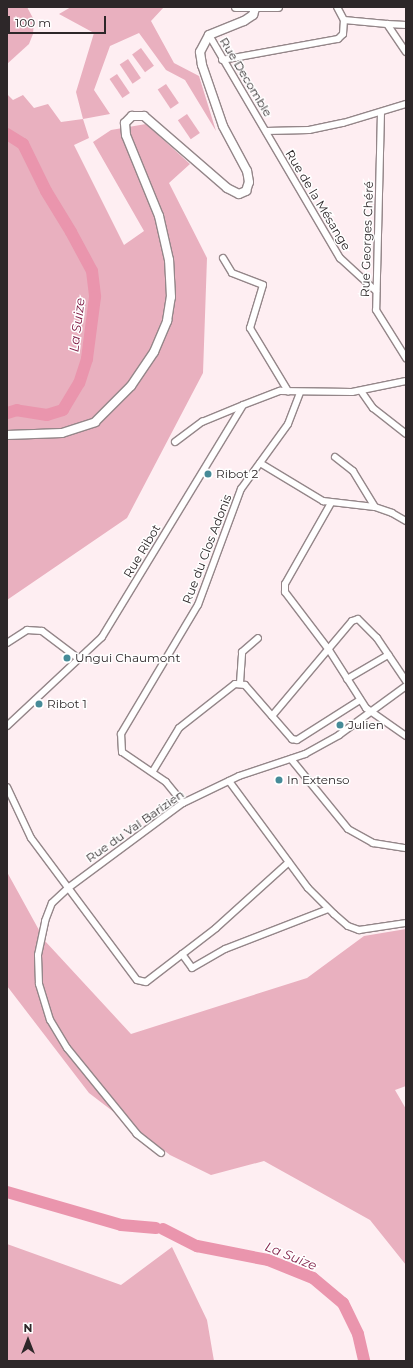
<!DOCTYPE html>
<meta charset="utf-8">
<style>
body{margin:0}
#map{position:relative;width:413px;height:1368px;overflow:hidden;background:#feeef2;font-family:Montserrat,sans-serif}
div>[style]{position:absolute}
.green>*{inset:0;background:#e9b0bf;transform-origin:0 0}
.river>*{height:12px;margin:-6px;padding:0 6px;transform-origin:6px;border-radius:6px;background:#ea95ad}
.roads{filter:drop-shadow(1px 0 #948689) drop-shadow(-1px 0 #948689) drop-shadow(0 1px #948689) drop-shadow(0 -1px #948689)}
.minor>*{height:6px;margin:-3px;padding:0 3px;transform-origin:3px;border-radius:3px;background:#fff}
.major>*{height:8px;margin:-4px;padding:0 4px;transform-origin:4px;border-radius:4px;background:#fff}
.dots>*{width:11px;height:11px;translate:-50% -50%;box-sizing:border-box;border:2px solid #fff;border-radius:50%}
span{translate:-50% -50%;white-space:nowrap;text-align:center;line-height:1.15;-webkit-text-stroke:3px #fff;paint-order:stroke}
.street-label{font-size:12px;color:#2d2729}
.poi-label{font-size:12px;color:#2d2729}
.left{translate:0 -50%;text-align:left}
.water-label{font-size:13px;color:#7d1a43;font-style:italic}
.frame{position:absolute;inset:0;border:8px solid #2d2729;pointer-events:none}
.north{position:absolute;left:8px;top:1320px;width:40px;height:40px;-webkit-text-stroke:3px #fff;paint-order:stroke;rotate:0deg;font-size:11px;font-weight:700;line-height:16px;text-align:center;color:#2d2729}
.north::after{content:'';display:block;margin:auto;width:14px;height:18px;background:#2d2729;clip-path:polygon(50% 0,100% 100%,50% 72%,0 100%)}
.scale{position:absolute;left:8px;top:16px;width:98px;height:18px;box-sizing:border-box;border:2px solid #2d2729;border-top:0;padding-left:5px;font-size:12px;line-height:14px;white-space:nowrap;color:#2d2729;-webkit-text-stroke:3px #fff;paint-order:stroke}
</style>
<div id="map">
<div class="green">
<div style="clip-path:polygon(7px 7px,27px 7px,34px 20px,33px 34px,29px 44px,7px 64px)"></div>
<div style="clip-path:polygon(71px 7px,164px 7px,151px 21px,174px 63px,199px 76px,216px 131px,185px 80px,166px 70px,139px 33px,110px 46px,94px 90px,110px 114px,83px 119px,89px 138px,74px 145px,124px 245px,144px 231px,93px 142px,111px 130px,146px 124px,190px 164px,169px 183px,207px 258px,203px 373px,127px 518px,7px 600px,7px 94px,13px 100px,23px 95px,34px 108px,48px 104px,61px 122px,83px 119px,76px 92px,94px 33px,59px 14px)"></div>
<div style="left:141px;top:48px;width:22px;height:11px;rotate:54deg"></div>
<div style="left:128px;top:59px;width:23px;height:10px;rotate:56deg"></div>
<div style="left:117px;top:74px;width:23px;height:9px;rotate:56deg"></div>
<div style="left:166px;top:84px;width:23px;height:10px;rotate:56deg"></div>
<div style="left:187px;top:114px;width:23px;height:11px;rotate:56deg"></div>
<div style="clip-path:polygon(7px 872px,45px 941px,131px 1034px,307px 978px,364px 936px,406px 929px,406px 1086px,395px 1090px,406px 1109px,406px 1265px,370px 1220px,264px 1161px,211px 1175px,170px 1155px,89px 1093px,7px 986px)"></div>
<div style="clip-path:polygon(7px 1244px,121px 1285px,172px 1247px,207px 1320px,214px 1361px,7px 1361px)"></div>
</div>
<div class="river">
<div style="left:7px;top:134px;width:19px;rotate:32deg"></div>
<div style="left:23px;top:144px;width:52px;rotate:63.9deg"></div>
<div style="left:46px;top:191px;width:48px;rotate:58.6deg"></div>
<div style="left:71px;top:232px;width:44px;rotate:61.7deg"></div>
<div style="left:92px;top:271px;width:26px;rotate:83deg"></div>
<div style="left:95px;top:297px;width:63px;rotate:97.4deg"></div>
<div style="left:87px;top:359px;width:25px;rotate:108deg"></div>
<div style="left:79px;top:383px;width:31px;rotate:121deg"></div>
<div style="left:63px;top:410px;width:17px;rotate:163deg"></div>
<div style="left:47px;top:415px;width:30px;rotate:-171deg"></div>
<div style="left:17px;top:410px;width:10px;rotate:163deg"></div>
<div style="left:7px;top:1192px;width:119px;rotate:16.1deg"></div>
<div style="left:121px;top:1225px;width:35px;rotate:5deg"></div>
<div style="left:163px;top:1229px;width:38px;rotate:27deg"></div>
<div style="left:197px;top:1246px;width:72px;rotate:11.2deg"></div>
<div style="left:268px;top:1260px;width:48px;rotate:21.8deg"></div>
<div style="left:313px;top:1278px;width:39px;rotate:40deg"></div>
<div style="left:343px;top:1303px;width:34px;rotate:64deg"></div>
<div style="left:358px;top:1334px;width:28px;rotate:77deg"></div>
</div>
<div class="roads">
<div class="minor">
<div style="left:337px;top:7px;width:15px;rotate:62deg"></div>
<div style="left:344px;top:20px;width:43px;rotate:5.3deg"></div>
<div style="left:387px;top:24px;width:34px;rotate:56deg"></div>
<div style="left:387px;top:24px;width:19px;rotate:3deg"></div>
<div style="left:209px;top:35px;width:259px;rotate:59.6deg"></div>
<div style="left:340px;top:258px;width:49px;rotate:42.5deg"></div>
<div style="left:222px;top:60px;width:118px;rotate:-10.3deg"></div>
<div style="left:338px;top:39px;width:7px;rotate:-45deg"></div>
<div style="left:343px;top:34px;width:14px;rotate:-86deg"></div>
<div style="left:381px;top:112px;width:198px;rotate:91.4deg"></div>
<div style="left:376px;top:310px;width:57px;rotate:58deg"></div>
<div style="left:266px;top:131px;width:43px;rotate:-1.3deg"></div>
<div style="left:309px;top:130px;width:35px;rotate:-12deg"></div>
<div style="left:343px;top:123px;width:66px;rotate:-16.8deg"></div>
<div style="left:223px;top:258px;width:17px;rotate:59deg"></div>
<div style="left:232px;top:273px;width:33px;rotate:21deg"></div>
<div style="left:263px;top:285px;width:45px;rotate:106.8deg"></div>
<div style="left:250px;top:328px;width:74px;rotate:58.9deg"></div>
<div style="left:361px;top:391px;width:21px;rotate:55deg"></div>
<div style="left:373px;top:408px;width:42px;rotate:38.2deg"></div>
<div style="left:175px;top:442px;width:34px;rotate:-37deg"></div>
<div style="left:202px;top:422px;width:44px;rotate:-22.5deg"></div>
<div style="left:335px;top:457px;width:23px;rotate:38deg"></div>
<div style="left:353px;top:471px;width:42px;rotate:58.6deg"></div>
<div style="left:260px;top:463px;width:74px;rotate:31.1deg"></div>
<div style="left:323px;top:501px;width:52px;rotate:6.6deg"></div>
<div style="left:375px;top:507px;width:18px;rotate:19deg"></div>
<div style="left:392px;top:513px;width:16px;rotate:30deg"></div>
<div style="left:331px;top:503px;width:93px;rotate:119.6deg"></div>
<div style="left:285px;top:584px;width:8px;rotate:90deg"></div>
<div style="left:285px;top:592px;width:73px;rotate:52.8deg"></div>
<div style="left:329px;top:650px;width:69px;rotate:57.5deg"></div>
<div style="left:366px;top:708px;width:49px;rotate:35deg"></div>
<div style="left:7px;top:643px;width:24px;rotate:-33deg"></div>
<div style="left:27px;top:630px;width:15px;rotate:4deg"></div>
<div style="left:42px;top:631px;width:46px;rotate:37.1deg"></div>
<div style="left:347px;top:679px;width:48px;rotate:-30.3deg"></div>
<div style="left:240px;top:683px;width:31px;rotate:-86deg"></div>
<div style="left:242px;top:652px;width:21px;rotate:-41deg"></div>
<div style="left:272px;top:716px;width:124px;rotate:-49.9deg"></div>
<div style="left:352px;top:621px;width:6px;rotate:-18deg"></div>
<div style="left:358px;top:619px;width:27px;rotate:45deg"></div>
<div style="left:377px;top:638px;width:52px;rotate:56deg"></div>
<div style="left:7px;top:726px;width:130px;rotate:-43.1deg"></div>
<div style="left:102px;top:637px;width:271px;rotate:-58.7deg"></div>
<div style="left:243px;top:405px;width:40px;rotate:-21deg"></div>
<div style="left:280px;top:391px;width:72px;rotate:0.8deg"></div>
<div style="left:352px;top:392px;width:55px;rotate:-11.5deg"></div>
<div style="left:291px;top:759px;width:90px;rotate:50.8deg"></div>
<div style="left:348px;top:829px;width:29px;rotate:29deg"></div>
<div style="left:373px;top:843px;width:33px;rotate:9deg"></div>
<div style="left:153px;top:771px;width:50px;rotate:-58.8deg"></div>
<div style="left:179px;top:728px;width:71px;rotate:-38.2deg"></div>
<div style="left:235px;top:684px;width:10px;rotate:6deg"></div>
<div style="left:245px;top:685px;width:72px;rotate:49deg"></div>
<div style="left:292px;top:739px;width:5px;rotate:11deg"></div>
<div style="left:297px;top:740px;width:75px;rotate:-32.4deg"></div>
<div style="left:229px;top:781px;width:133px;rotate:53.6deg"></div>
<div style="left:308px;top:888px;width:37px;rotate:45deg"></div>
<div style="left:334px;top:914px;width:18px;rotate:41deg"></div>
<div style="left:348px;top:926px;width:12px;rotate:20deg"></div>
<div style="left:359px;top:930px;width:48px;rotate:-8.5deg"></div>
<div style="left:7px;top:787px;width:56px;rotate:64.8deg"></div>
<div style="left:31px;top:838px;width:177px;rotate:53.3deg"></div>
<div style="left:137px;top:980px;width:9px;rotate:13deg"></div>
<div style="left:146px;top:982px;width:88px;rotate:-37.6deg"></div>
<div style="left:216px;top:928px;width:98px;rotate:-42.1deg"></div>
<div style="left:183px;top:803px;width:27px;rotate:-129deg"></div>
<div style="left:166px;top:782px;width:53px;rotate:-145.7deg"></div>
<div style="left:122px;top:752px;width:18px;rotate:-93deg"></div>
<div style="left:121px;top:734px;width:150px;rotate:-59.2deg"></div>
<div style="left:198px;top:605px;width:124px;rotate:-69.7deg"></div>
<div style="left:241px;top:489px;width:80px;rotate:-54.1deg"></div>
<div style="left:288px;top:424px;width:34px;rotate:-69deg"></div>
<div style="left:182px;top:954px;width:17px;rotate:54deg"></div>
<div style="left:192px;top:968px;width:38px;rotate:-30deg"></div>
<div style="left:225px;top:949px;width:110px;rotate:-21.2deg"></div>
<div style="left:161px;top:1153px;width:31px;rotate:-142deg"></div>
<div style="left:137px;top:1134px;width:111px;rotate:-129.1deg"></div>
<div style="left:67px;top:1048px;width:33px;rotate:-121deg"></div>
<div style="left:50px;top:1020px;width:38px;rotate:-107deg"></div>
<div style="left:39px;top:984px;width:29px;rotate:-92deg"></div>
<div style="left:38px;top:955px;width:35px;rotate:-78deg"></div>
<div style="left:45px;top:921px;width:19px;rotate:-69deg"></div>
<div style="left:52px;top:903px;width:22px;rotate:-43deg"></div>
<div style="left:68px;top:888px;width:143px;rotate:-36.5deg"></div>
<div style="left:183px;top:803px;width:62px;rotate:-25.7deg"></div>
<div style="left:239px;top:776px;width:70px;rotate:-18.4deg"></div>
<div style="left:305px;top:754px;width:39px;rotate:-29deg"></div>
<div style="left:339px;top:735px;width:83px;rotate:-36.2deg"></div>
</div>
<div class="major">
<div style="left:236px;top:7px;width:42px"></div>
<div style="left:7px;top:435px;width:55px;rotate:-2.1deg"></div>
<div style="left:62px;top:433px;width:35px;rotate:-18deg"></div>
<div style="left:95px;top:422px;width:51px;rotate:-45deg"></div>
<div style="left:131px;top:386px;width:41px;rotate:-55.9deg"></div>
<div style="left:154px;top:352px;width:34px;rotate:-67deg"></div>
<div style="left:167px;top:321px;width:24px;rotate:-81deg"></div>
<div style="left:171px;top:297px;width:37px;rotate:-93deg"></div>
<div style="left:169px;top:260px;width:45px;rotate:-102.8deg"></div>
<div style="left:159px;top:216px;width:87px;rotate:-112.2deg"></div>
<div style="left:126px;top:135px;width:12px;rotate:-95deg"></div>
<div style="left:125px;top:123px;width:10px;rotate:-45deg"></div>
<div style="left:132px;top:116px;width:12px"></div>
<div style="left:144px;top:116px;width:110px;rotate:40.9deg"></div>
<div style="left:227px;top:188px;width:13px;rotate:27deg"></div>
<div style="left:239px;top:194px;width:8px;rotate:-23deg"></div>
<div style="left:246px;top:191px;width:9px;rotate:-72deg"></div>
<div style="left:249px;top:182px;width:11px;rotate:-100deg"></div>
<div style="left:247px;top:171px;width:51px;rotate:-118.1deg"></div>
<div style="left:223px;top:126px;width:65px;rotate:-109deg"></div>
<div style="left:202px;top:65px;width:13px;rotate:-99deg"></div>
<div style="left:200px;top:52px;width:19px;rotate:-62deg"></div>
<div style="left:209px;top:35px;width:38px;rotate:-22deg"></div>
<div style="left:244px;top:21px;width:11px;rotate:-34deg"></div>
<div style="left:253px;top:15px;width:6px;rotate:-72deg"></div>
</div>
</div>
<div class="dots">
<div style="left:208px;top:474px;background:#468b98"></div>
<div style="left:67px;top:658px;background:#468b98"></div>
<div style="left:39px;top:704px;background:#468b98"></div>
<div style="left:340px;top:725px;background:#468b98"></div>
<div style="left:279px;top:780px;background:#468b98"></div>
</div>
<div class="street-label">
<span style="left:246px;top:77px;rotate:59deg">Rue Decomble</span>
<span style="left:318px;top:200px;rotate:59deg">Rue de la Mésange</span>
<span style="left:367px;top:239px;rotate:-88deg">Rue Georges Chéré</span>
<span style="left:207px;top:549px;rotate:-69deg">Rue du Clos Adonis</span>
<span style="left:142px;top:551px;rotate:-59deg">Rue Ribot</span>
<span style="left:135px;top:826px;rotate:-35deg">Rue du Val Barizien</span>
</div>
<div class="poi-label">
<span class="left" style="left:216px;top:474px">Ribot 2</span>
<span class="left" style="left:75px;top:658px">Ungui Chaumont</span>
<span class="left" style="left:47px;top:704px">Ribot 1</span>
<span class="left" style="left:348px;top:725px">Julien</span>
<span class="left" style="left:287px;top:780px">In Extenso</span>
</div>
<div class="water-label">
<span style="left:77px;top:325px;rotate:-83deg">La Suize</span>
<span style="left:291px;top:1256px;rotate:22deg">La Suize</span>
</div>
<div class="frame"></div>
<div class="north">N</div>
<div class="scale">100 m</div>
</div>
